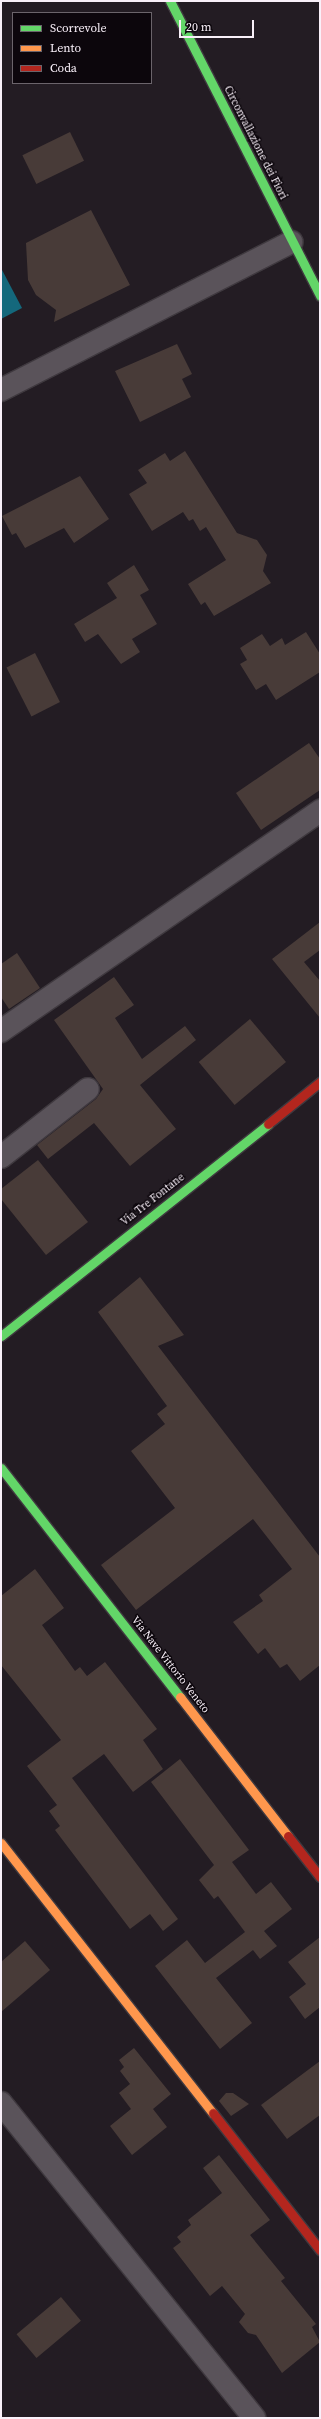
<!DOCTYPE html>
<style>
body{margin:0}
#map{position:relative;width:321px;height:2419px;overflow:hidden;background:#231c23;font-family:"Source Serif 4",serif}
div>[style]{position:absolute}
.water>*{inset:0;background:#14687c}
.building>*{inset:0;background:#483b38;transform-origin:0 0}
.roads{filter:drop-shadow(1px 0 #3f393f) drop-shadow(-1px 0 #3f393f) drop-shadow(0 1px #3f393f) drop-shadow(0 -1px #3f393f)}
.street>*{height:22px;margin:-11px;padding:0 11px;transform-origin:11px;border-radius:11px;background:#5a535a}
.fast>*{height:9px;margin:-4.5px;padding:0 4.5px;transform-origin:4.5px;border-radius:4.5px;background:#63d668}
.slow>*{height:9px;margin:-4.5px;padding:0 4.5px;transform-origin:4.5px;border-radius:4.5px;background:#ff974d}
.jam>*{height:9px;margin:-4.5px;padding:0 4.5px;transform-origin:4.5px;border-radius:4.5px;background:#b3261e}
span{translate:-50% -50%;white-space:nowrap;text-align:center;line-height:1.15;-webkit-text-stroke:3px #0c060c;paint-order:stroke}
.street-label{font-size:11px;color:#f9f0f9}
.frame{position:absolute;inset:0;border:2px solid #f9f0f9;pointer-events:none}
.legend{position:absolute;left:12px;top:12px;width:140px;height:72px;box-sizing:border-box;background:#0c060c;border:1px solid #6b646b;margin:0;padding:5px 7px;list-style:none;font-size:12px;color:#f9f0f9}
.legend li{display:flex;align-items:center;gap:8px;height:20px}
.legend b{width:20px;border:1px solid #6b646b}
.scale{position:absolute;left:179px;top:20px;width:75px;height:18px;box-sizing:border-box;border:2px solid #f9f0f9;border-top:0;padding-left:5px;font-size:12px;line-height:14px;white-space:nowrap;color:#f9f0f9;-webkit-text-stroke:3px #0c060c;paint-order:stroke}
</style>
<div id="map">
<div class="water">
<div style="clip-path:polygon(1px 268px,22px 308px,1px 319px)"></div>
</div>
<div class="building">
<div style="left:70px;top:132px;width:32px;height:53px;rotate:64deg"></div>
<div style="clip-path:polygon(91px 210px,130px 285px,54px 322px,56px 310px,36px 295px,28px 280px,26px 243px)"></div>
<div style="clip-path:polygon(177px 344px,192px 374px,182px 379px,191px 397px,140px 422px,115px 371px)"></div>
<div style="clip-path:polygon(185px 451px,237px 533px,257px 540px,267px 555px,263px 571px,271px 583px,214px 616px,205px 602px,201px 605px,188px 584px,226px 560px,206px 527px,200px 531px,193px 519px,189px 521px,183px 512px,152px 531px,129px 494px,147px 483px,138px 470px,165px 453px,170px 461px)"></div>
<div style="clip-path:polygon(80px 476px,109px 519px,74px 543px,64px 528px,25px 548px,16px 533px,12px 535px,2px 516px)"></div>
<div style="clip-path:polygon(134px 565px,149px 590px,140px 595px,157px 624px,132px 639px,140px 652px,121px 664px,98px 634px,85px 642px,74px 624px,117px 598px,107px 583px)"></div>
<div style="clip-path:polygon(306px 632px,320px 654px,320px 672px,276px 700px,266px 684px,256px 690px,240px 664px,247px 660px,240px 648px,262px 634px,270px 646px,282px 638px,285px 645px)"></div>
<div style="left:35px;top:653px;width:55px;height:32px;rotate:63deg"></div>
<div style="clip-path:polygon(309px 743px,320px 759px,320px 790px,261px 830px,236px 793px)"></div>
<div style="clip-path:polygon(320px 922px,320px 950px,304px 962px,320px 981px,320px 1018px,272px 959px)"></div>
<div style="clip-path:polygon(17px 953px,40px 988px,9px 1009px,1px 997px,1px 964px)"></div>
<div style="clip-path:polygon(114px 977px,134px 1005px,115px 1018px,142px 1059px,185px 1026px,196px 1040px,140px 1085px,176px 1129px,130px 1166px,94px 1123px,48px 1159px,37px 1145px,96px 1099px,103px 1089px,54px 1020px)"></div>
<div style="left:250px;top:1019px;width:56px;height:67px;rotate:50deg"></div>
<div style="clip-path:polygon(38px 1160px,88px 1222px,46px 1255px,1px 1199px,1px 1189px)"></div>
<div style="clip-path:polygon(140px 1277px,184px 1335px,158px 1346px,320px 1557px,320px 1665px,300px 1681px,287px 1664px,280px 1668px,265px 1648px,258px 1654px,233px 1622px,263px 1601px,259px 1595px,292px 1569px,253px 1519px,136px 1610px,101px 1565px,175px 1508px,131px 1451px,165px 1424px,157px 1414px,167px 1406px,98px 1312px)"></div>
<div style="clip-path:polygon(35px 1569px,64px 1608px,42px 1625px,75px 1671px,80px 1667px,87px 1676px,105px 1662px,157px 1729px,143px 1740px,163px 1769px,133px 1792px,104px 1754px,72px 1778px,178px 1919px,163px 1931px,150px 1914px,130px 1929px,55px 1830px,60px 1826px,49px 1811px,57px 1805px,27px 1766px,61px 1740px,1px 1665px,1px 1596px)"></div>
<div style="clip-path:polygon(180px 1759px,249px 1850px,232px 1862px,256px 1894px,271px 1882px,292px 1909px,264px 1931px,277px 1946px,260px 1959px,253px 1950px,216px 1978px,252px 2023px,220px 2049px,155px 1966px,187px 1940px,205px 1963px,245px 1932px,218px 1896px,214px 1899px,199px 1880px,214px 1865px,151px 1782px)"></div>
<div style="clip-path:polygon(320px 1937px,320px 2007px,305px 2019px,289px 1997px,306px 1984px,288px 1962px)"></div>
<div style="clip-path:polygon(25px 1941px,50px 1970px,1px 2012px,1px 1962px)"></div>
<div style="clip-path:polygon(134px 2048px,171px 2094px,153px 2109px,167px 2127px,132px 2155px,110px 2126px,131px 2109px,119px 2093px,130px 2084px,120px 2071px,124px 2067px,119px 2060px)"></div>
<div style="clip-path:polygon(320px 2061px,320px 2115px,287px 2139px,261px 2105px)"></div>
<div style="clip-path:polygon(226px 2093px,233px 2093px,249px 2104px,231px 2116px,219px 2101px)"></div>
<div style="clip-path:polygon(219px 2155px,270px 2220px,250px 2235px,285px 2278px,281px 2281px,316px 2324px,312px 2327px,320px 2342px,282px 2373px,256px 2335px,248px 2333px,239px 2322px,245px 2314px,222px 2286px,210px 2296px,173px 2248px,181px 2242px,177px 2237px,191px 2225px,188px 2220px,222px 2193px,203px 2168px)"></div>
<div style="left:61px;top:2297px;width:31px;height:58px;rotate:50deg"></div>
</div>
<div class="roads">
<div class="street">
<div style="left:1px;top:390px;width:326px;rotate:-27deg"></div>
<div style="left:1px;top:1031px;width:388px;rotate:-34.6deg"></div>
<div style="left:1px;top:1157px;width:110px;rotate:-38deg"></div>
<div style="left:1px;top:2103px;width:404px;rotate:51.2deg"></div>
</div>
<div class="fast">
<div style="left:170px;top:1px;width:331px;rotate:63deg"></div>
<div style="left:1px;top:1336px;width:341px;rotate:-38.4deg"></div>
<div style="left:1px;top:1468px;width:291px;rotate:52deg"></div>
</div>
<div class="slow">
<div style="left:180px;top:1697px;width:176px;rotate:52.2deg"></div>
<div style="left:1px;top:1843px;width:343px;rotate:51.9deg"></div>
</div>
<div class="jam">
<div style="left:268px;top:1124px;width:67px;rotate:-38.9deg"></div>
<div style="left:288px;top:1836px;width:52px;rotate:52deg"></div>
<div style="left:213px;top:2113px;width:174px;rotate:52deg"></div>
</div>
</div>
<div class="street-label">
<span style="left:255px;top:143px;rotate:63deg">Circonvallazione dei Fiori</span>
<span style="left:153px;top:1200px;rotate:-38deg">Via Tre Fontane</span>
<span style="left:170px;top:1665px;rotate:52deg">Via Nave Vittorio Veneto</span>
</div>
<div class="frame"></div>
<ul class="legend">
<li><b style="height:5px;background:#63d668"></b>Scorrevole</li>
<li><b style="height:5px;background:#ff974d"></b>Lento</li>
<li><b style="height:5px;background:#b3261e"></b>Coda</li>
</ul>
<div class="scale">20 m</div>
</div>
